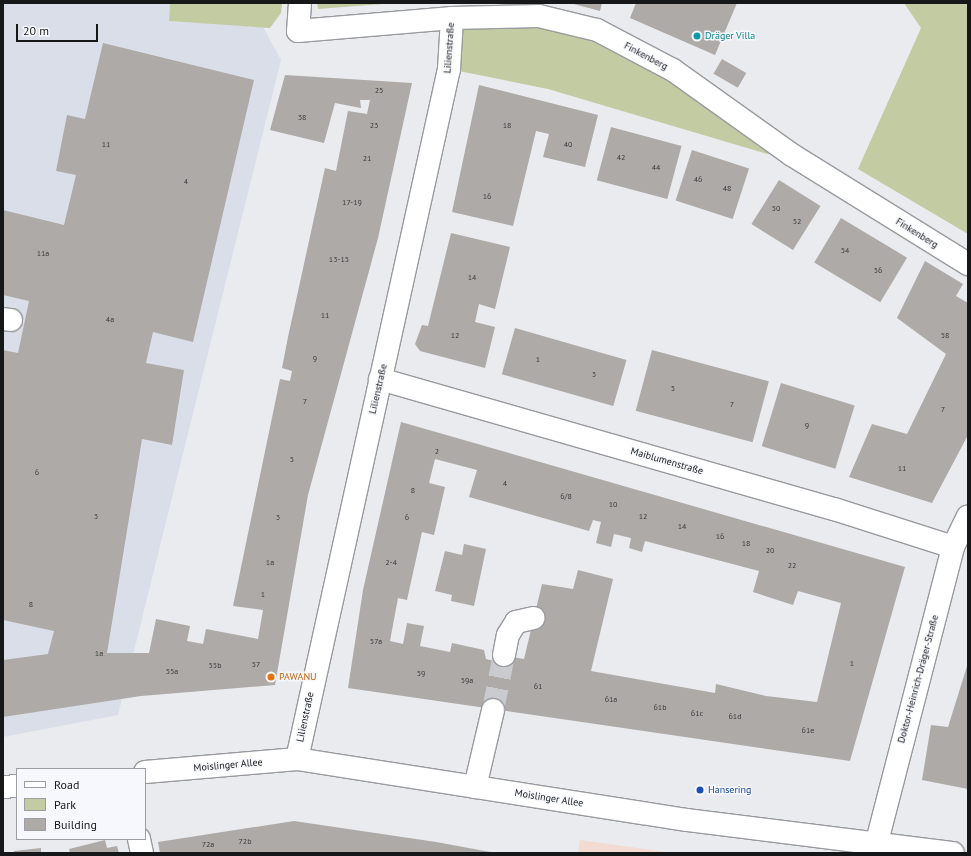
<!DOCTYPE html>
<meta charset="utf-8">
<style>
body{margin:0}
#map{position:relative;width:971px;height:856px;overflow:hidden;background:#e9ebef;font-family:"PT Sans",sans-serif}
div>[style]{position:absolute}
.built>*{inset:0;background:#dadee9}
.education>*{inset:0;background:#f3dbd1}
.green>*{inset:0;background:#c3cba3}
.building>*{inset:0;background:#aeaaa7;transform-origin:0 0}
.minor-tunnel>*{height:22px;margin-top:-11px;transform-origin:0;background:repeating-linear-gradient(90deg,#c9cbcf 0 22px,transparent 0 33px)}
.roads{filter:drop-shadow(1px 0 #999a9e) drop-shadow(-1px 0 #999a9e) drop-shadow(0 1px #999a9e) drop-shadow(0 -1px #999a9e)}
.minor>*{height:22px;margin:-11px;padding:0 11px;transform-origin:11px;border-radius:11px;background:#fff}
.major>*{height:22px;margin:-11px;padding:0 11px;transform-origin:11px;border-radius:11px;background:#fff}
.dots>*{width:11px;height:11px;translate:-50% -50%;box-sizing:border-box;border:2px solid #f6f8fd;border-radius:50%}
span{translate:-50% -50%;white-space:nowrap;text-align:center;line-height:1.15;-webkit-text-stroke:3px #f6f8fd;paint-order:stroke}
.number-label{font-size:8px;color:#3c3c3c}
.number-label span{-webkit-text-stroke-width:0}
.culture-label{font-size:10px;color:#0d838f}
.left{translate:0 -50%;text-align:left}
.street-label{font-size:10px;color:#161718}
.food-label{font-size:10px;color:#c56008}
.transit-label{font-size:10px;color:#164399}
.frame{position:absolute;inset:0;border:4px solid #161718;pointer-events:none}
.legend{position:absolute;left:16px;top:768px;width:130px;height:72px;box-sizing:border-box;background:#f6f8fd;border:1px solid #9c9ea1;margin:0;padding:5px 7px;list-style:none;font-size:12px;color:#161718}
.legend li{display:flex;align-items:center;gap:8px;height:20px}
.legend b{width:20px;border:1px solid #9c9ea1}
.scale{position:absolute;left:16px;top:24px;width:82px;height:18px;box-sizing:border-box;border:2px solid #161718;border-top:0;padding-left:5px;font-size:12px;line-height:14px;white-space:nowrap;color:#161718;-webkit-text-stroke:3px #f6f8fd;paint-order:stroke}
</style>
<div id="map">
<div class="built">
<div style="clip-path:polygon(3px 3px,170px 3px,169px 21px,263px 27px,281px 60px,118px 715px,3px 737px)"></div>
</div>
<div class="education">
<div style="clip-path:polygon(580px 840px,673px 853px,578px 853px)"></div>
</div>
<div class="green">
<div style="clip-path:polygon(170px 3px,282px 3px,281px 13px,270px 28px,169px 21px)"></div>
<div style="clip-path:polygon(317px 3px,396px 3px,318px 9px)"></div>
<div style="clip-path:polygon(904px 3px,968px 3px,968px 234px,858px 169px,921px 28px)"></div>
<div style="clip-path:polygon(539px 16px,597px 30px,792px 155px,767px 154px,548px 89px,449px 69px,451px 31px)"></div>
</div>
<div class="building">
<div style="clip-path:polygon(570px 3px,602px 3px,600px 11px)"></div>
<div style="clip-path:polygon(636px 3px,737px 3px,715px 55px,630px 18px)"></div>
<div style="clip-path:polygon(103px 43px,254px 80px,193px 342px,153px 332px,146px 363px,184px 370px,172px 445px,142px 439px,107px 653px,149px 653px,156px 619px,190px 626px,187px 641px,203px 644px,206px 629px,258px 639px,263px 610px,233px 606px,280px 379px,290px 381px,292px 371px,282px 368px,288px 337px,325px 168px,336px 171px,348px 111px,367px 114px,370px 100px,360px 100px,361px 108px,335px 103px,324px 143px,270px 130px,285px 75px,412px 83px,378px 238px,308px 495px,275px 685px,141px 696px,3px 717px,3px 660px,48px 654px,54px 631px,3px 620px,3px 350px,18px 353px,29px 301px,3px 295px,3px 210px,64px 225px,76px 175px,56px 171px,67px 115px,85px 119px)"></div>
<div style="left:722px;top:59px;width:28px;height:17px;rotate:30deg"></div>
<div style="clip-path:polygon(479px 85px,598px 115px,585px 167px,543px 157px,549px 134px,536px 131px,513px 226px,452px 212px)"></div>
<div style="left:611px;top:127px;width:73px;height:55px;rotate:15deg"></div>
<div style="left:692px;top:150px;width:60px;height:53px;rotate:18deg"></div>
<div style="left:779px;top:180px;width:49px;height:52px;rotate:32deg"></div>
<div style="left:841px;top:218px;width:77px;height:52px;rotate:31deg"></div>
<div style="clip-path:polygon(451px 233px,510px 247px,495px 309px,479px 304px,475px 322px,495px 327px,485px 368px,420px 351px,415px 344px,422px 325px,428px 326px)"></div>
<div style="clip-path:polygon(925px 261px,963px 284px,956px 296px,968px 303px,968px 435px,932px 503px,849px 477px,872px 424px,907px 434px,946px 354px,897px 318px)"></div>
<div style="left:515px;top:328px;width:116px;height:48px;rotate:16deg"></div>
<div style="left:652px;top:350px;width:121px;height:63px;rotate:15deg"></div>
<div style="left:781px;top:383px;width:77px;height:66px;rotate:17deg"></div>
<div style="clip-path:polygon(evenodd,401px 422px,905px 567px,850px 761px,348px 688px,363px 590px,401px 422px,435px 459px,477px 470px,469px 497px,589px 531px,593px 520px,601px 522px,596px 543px,611px 547px,614px 534px,631px 538px,629px 548px,642px 552px,645px 541px,759px 571px,753px 592px,793px 605px,798px 591px,841px 603px,817px 702px,766px 696px,716px 684px,715px 693px,591px 671px,613px 579px,578px 570px,573px 589px,542px 584px,524px 659px,495px 654px,494px 661px,486px 659px,484px 650px,452px 643px,450px 652px,420px 646px,424px 626px,407px 623px,403px 644px,390px 641px,398px 598px,407px 600px,422px 532px,434px 535px,445px 487px,429px 483px,435px 459px)"></div>
<div style="clip-path:polygon(464px 544px,486px 549px,474px 606px,451px 601px,452px 595px,435px 591px,445px 551px,462px 555px)"></div>
<div style="clip-path:polygon(968px 663px,968px 789px,922px 780px,931px 725px,948px 727px)"></div>
<div style="clip-path:polygon(294px 821px,436px 842px,496px 853px,160px 853px,158px 842px)"></div>
<div style="clip-path:polygon(105px 840px,107px 848px,117px 846px,119px 853px,70px 853px,69px 849px)"></div>
<div style="clip-path:polygon(41px 848px,41px 853px,14px 853px,14px 851px)"></div>
</div>
<div class="minor-tunnel">
<div style="left:493px;top:710px;width:56px;rotate:-78.7deg"></div>
</div>
<div class="roads">
<div class="minor">
<div style="left:300px;top:3px;width:28px;rotate:94deg"></div>
<div style="left:298px;top:31px;width:155px;rotate:-4.8deg"></div>
<div style="left:452px;top:18px;width:87px;rotate:-1.3deg"></div>
<div style="left:539px;top:16px;width:60px;rotate:13.6deg"></div>
<div style="left:597px;top:30px;width:86px;rotate:27.8deg"></div>
<div style="left:673px;top:70px;width:146px;rotate:35.5deg"></div>
<div style="left:792px;top:155px;width:207px;rotate:31.8deg"></div>
<div style="left:3px;top:319px;width:8px;rotate:7deg"></div>
<div style="left:380px;top:379px;width:472px;rotate:16deg"></div>
<div style="left:834px;top:509px;width:125px;rotate:17.7deg"></div>
<div style="left:504px;top:655px;width:20px;rotate:-79deg"></div>
<div style="left:508px;top:635px;width:15px;rotate:-58deg"></div>
<div style="left:516px;top:622px;width:18px;rotate:-13deg"></div>
<div style="left:297px;top:759px;width:707px;rotate:-77.58deg"></div>
<div style="left:449px;top:69px;width:51px;rotate:-86.6deg"></div>
<div style="left:475px;top:787px;width:79px;rotate:-76.8deg"></div>
<div style="left:139px;top:839px;width:14px;rotate:78deg"></div>
<div style="left:874px;top:853px;width:316px;rotate:-75.5deg"></div>
<div style="left:953px;top:547px;width:34px;rotate:-64deg"></div>
</div>
<div class="major">
<div style="left:145px;top:772px;width:153px;rotate:-4.9deg"></div>
<div style="left:297px;top:759px;width:395px;rotate:8.9deg"></div>
<div style="left:687px;top:820px;width:268px;rotate:7.1deg"></div>
<div style="left:3px;top:787px;width:14px;rotate:-4deg"></div>
</div>
</div>
<div class="dots">
<div style="left:697px;top:36px;background:#0f9aa8"></div>
<div style="left:271px;top:677px;background:#e8710a"></div>
<div style="left:700px;top:790px;background:#1a4fb4"></div>
</div>
<div class="number-label">
<span style="left:379px;top:91px">25</span>
<span style="left:302px;top:118px">38</span>
<span style="left:374px;top:126px">23</span>
<span style="left:507px;top:126px">18</span>
<span style="left:106px;top:145px">11</span>
<span style="left:568px;top:145px">40</span>
<span style="left:621px;top:158px">42</span>
<span style="left:367px;top:159px">21</span>
<span style="left:656px;top:168px">44</span>
<span style="left:698px;top:180px">46</span>
<span style="left:186px;top:182px">4</span>
<span style="left:727px;top:189px">48</span>
<span style="left:487px;top:197px">16</span>
<span style="left:352px;top:203px">17-19</span>
<span style="left:776px;top:209px">50</span>
<span style="left:797px;top:222px">52</span>
<span style="left:845px;top:251px">54</span>
<span style="left:43px;top:254px">11a</span>
<span style="left:339px;top:260px">13-15</span>
<span style="left:878px;top:271px">56</span>
<span style="left:472px;top:278px">14</span>
<span style="left:325px;top:316px">11</span>
<span style="left:110px;top:320px">4a</span>
<span style="left:455px;top:336px">12</span>
<span style="left:945px;top:336px">58</span>
<span style="left:315px;top:359px">9</span>
<span style="left:538px;top:360px">1</span>
<span style="left:594px;top:375px">3</span>
<span style="left:673px;top:389px">5</span>
<span style="left:305px;top:402px">7</span>
<span style="left:732px;top:405px">7</span>
<span style="left:943px;top:410px">7</span>
<span style="left:807px;top:426px">9</span>
<span style="left:437px;top:452px">2</span>
<span style="left:292px;top:460px">5</span>
<span style="left:902px;top:469px">11</span>
<span style="left:37px;top:473px">6</span>
<span style="left:505px;top:484px">4</span>
<span style="left:413px;top:491px">8</span>
<span style="left:566px;top:497px">6/8</span>
<span style="left:613px;top:505px">10</span>
<span style="left:96px;top:517px">3</span>
<span style="left:643px;top:517px">12</span>
<span style="left:278px;top:518px">3</span>
<span style="left:407px;top:518px">6</span>
<span style="left:682px;top:527px">14</span>
<span style="left:720px;top:537px">16</span>
<span style="left:746px;top:544px">18</span>
<span style="left:770px;top:551px">20</span>
<span style="left:270px;top:563px">1a</span>
<span style="left:391px;top:563px">2-4</span>
<span style="left:792px;top:566px">22</span>
<span style="left:263px;top:595px">1</span>
<span style="left:31px;top:605px">8</span>
<span style="left:376px;top:642px">57a</span>
<span style="left:99px;top:654px">1a</span>
<span style="left:852px;top:664px">1</span>
<span style="left:256px;top:665px">57</span>
<span style="left:215px;top:666px">55b</span>
<span style="left:172px;top:672px">55a</span>
<span style="left:421px;top:674px">59</span>
<span style="left:467px;top:681px">59a</span>
<span style="left:538px;top:687px">61</span>
<span style="left:611px;top:700px">61a</span>
<span style="left:660px;top:708px">61b</span>
<span style="left:697px;top:714px">61c</span>
<span style="left:735px;top:717px">61d</span>
<span style="left:808px;top:731px">61e</span>
<span style="left:245px;top:842px">72b</span>
<span style="left:208px;top:845px">72a</span>
</div>
<div class="culture-label">
<span class="left" style="left:705px;top:36px">Dräger Villa</span>
</div>
<div class="street-label">
<span style="left:449px;top:48px;rotate:-86deg">Lilienstraße</span>
<span style="left:646px;top:56px;rotate:28deg">Finkenberg</span>
<span style="left:917px;top:233px;rotate:32deg">Finkenberg</span>
<span style="left:378px;top:389px;rotate:-77deg">Lilienstraße</span>
<span style="left:667px;top:461px;rotate:16deg">Maiblumenstraße</span>
<span style="left:918px;top:679px;rotate:-75deg">Doktor-Heinrich-Dräger-Straße</span>
<span style="left:305px;top:717px;rotate:-78deg">Lilienstraße</span>
<span style="left:228px;top:765px;rotate:-5deg">Moislinger Allee</span>
<span style="left:549px;top:798px;rotate:9deg">Moislinger Allee</span>
</div>
<div class="food-label">
<span class="left" style="left:279px;top:677px">PAWANU</span>
</div>
<div class="transit-label">
<span class="left" style="left:708px;top:790px">Hansering</span>
</div>
<div class="frame"></div>
<ul class="legend">
<li><b style="height:5px;background:#fff"></b>Road</li>
<li><b style="height:11px;background:#c3cba3"></b>Park</li>
<li><b style="height:11px;background:#aeaaa7"></b>Building</li>
</ul>
<div class="scale">20 m</div>
</div>
